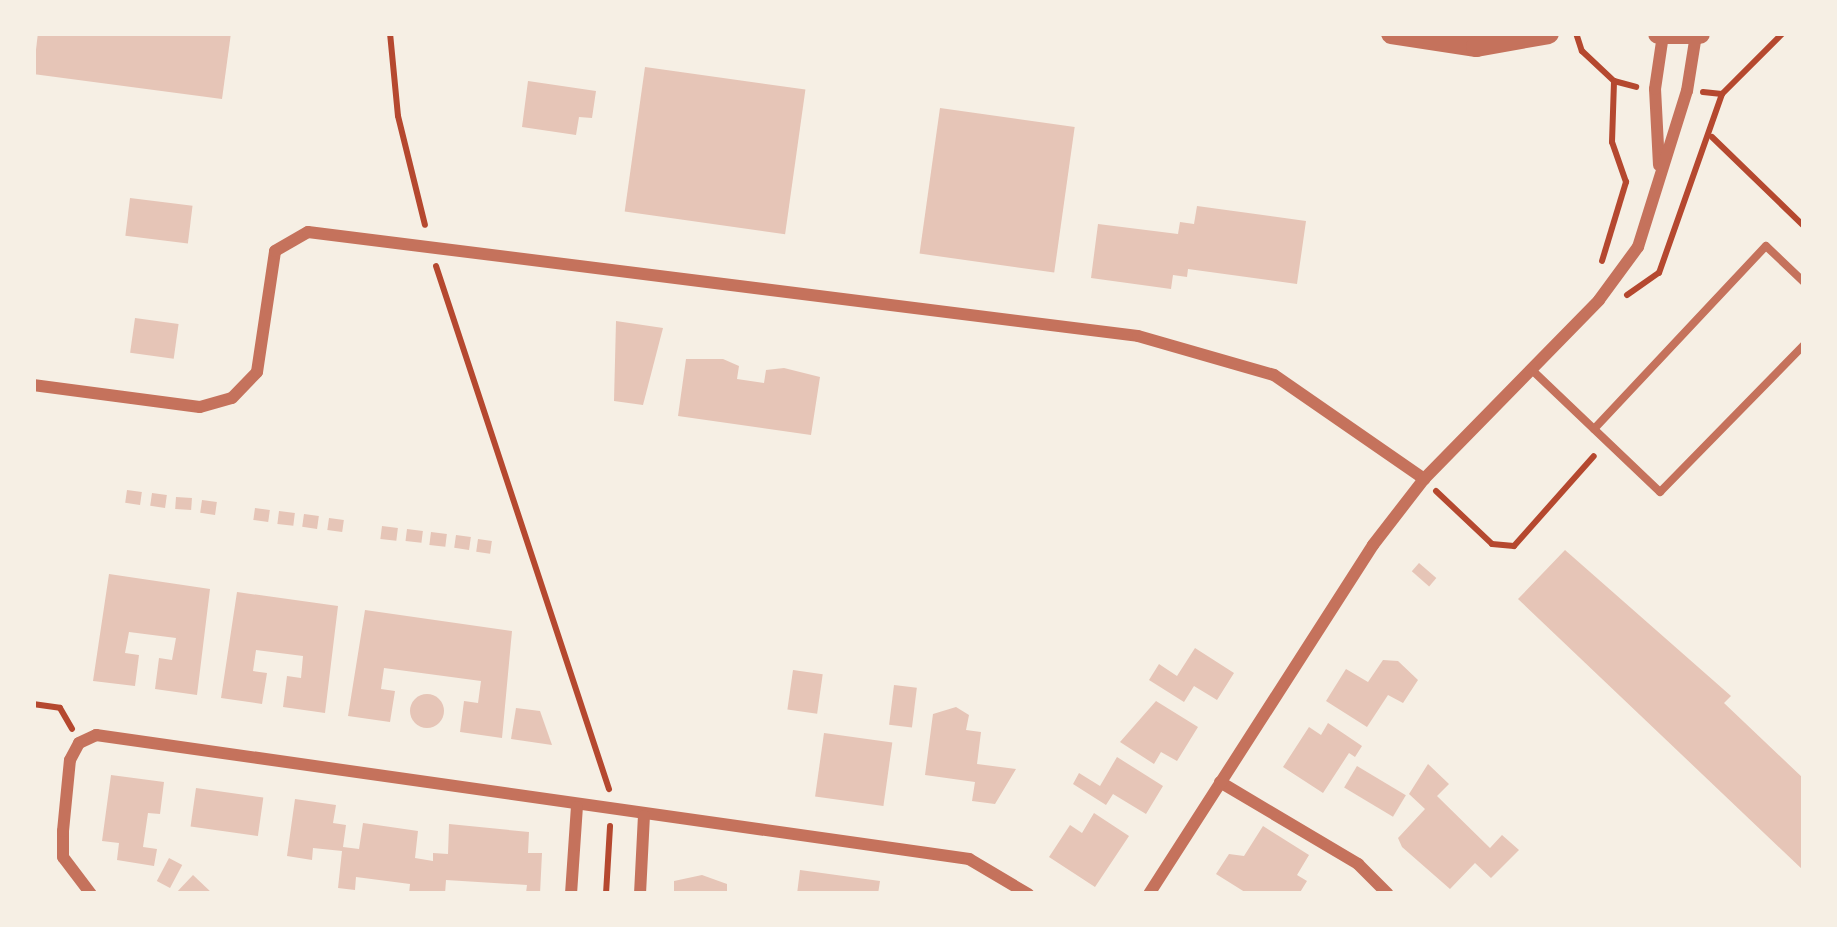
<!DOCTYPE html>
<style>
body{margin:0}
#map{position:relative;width:1837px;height:927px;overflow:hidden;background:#f6efe4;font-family:"Titillium Web",sans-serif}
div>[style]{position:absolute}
.building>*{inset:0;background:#e6c5b7;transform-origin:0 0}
.round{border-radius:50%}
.path>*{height:6px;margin:-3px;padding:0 3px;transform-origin:3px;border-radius:3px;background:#b5482f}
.service>*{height:8px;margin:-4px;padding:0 4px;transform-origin:4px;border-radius:4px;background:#c5725c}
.minor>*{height:12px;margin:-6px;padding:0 6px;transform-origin:6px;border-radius:6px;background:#c5725c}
.tertiary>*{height:21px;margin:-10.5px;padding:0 10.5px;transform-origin:10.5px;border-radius:10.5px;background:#c5725c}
span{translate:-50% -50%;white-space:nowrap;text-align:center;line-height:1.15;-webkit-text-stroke:12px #f6efe4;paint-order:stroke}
.frame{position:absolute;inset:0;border:36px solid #f6efe4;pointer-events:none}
</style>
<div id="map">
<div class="building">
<div style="clip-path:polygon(38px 33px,231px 33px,222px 99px,33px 74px)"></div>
<div style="left:645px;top:67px;width:162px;height:146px;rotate:8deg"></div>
<div style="clip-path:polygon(528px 81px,596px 91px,592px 118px,579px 117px,576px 135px,522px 127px)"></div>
<div style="left:940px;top:108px;width:136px;height:147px;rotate:8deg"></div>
<div style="left:130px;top:198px;width:63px;height:38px;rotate:7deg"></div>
<div style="clip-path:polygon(1197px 206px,1306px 221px,1297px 284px,1188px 269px,1187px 277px,1173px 275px,1171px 289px,1091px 278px,1098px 224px,1178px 234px,1180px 222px,1194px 224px)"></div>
<div style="left:135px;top:318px;width:44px;height:35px;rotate:8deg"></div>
<div style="clip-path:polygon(616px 321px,663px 328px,643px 405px,614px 401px)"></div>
<div style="clip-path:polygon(686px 359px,723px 359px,739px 366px,737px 379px,764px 383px,766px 370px,784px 368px,820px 377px,811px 435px,678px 416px)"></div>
<div style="left:127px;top:490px;width:15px;height:13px;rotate:8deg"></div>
<div style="left:152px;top:493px;width:15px;height:13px;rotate:8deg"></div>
<div style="left:176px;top:497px;width:16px;height:12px;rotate:4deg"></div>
<div style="left:202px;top:500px;width:15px;height:13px;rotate:8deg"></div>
<div style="left:255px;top:508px;width:15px;height:12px;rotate:8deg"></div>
<div style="left:279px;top:511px;width:16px;height:13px;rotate:7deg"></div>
<div style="left:304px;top:514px;width:15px;height:13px;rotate:8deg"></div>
<div style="left:329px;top:518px;width:15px;height:12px;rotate:8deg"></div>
<div style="left:382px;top:526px;width:16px;height:13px;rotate:7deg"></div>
<div style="left:407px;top:529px;width:16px;height:12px;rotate:7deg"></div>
<div style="left:431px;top:532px;width:16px;height:13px;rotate:7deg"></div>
<div style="left:456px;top:535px;width:15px;height:13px;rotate:8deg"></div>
<div style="left:478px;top:539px;width:14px;height:13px;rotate:8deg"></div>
<div style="clip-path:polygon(1565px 550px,1731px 696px,1724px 703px,1804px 779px,1804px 871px,1518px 599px)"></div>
<div style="left:1419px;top:563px;width:23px;height:11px;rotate:41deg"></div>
<div style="clip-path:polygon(109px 574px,210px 589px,197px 695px,155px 689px,159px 658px,172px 660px,176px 638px,129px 632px,125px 653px,139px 655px,135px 686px,93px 681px)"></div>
<div style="clip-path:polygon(237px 592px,338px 606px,325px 713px,283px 707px,287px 676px,301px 678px,303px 656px,256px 650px,253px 671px,267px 673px,262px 704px,221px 698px)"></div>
<div style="clip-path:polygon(365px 610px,512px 631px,502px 738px,460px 732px,464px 701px,478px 703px,481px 681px,384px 668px,381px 689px,395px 691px,390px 722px,348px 716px)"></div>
<div style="clip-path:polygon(1195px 648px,1234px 673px,1217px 700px,1194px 686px,1184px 702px,1149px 680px,1159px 664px,1177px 676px)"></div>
<div style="clip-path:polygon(1383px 660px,1398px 661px,1418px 680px,1403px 703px,1388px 695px,1367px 727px,1326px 701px,1346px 669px,1368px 682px)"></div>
<div style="left:793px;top:670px;width:30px;height:40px;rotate:8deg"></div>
<div style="left:894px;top:685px;width:23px;height:40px;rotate:7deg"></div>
<div class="round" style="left:410px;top:694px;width:34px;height:34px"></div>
<div style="clip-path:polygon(1156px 701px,1198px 727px,1177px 761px,1161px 752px,1154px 764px,1120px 742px)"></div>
<div style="clip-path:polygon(956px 707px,969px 715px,966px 730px,981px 732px,977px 764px,1016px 769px,995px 804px,972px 801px,975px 782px,925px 775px,933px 714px)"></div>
<div style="clip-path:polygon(516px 708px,540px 711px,552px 745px,511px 739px)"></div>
<div style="clip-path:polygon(1328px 723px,1362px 746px,1355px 757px,1349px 753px,1323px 793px,1283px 767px,1309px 727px,1321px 735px)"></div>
<div style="left:824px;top:733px;width:69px;height:64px;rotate:8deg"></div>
<div style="clip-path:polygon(1117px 757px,1163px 786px,1146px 814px,1113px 794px,1106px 805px,1073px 784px,1079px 773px,1100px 786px)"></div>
<div style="clip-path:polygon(1428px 764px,1449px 784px,1437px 796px,1490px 848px,1502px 835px,1519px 850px,1491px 878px,1475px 863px,1450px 889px,1402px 847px,1398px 838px,1425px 809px,1409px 794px)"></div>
<div style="left:1357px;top:766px;width:57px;height:25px;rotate:31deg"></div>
<div style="clip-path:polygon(111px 775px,164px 782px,160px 814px,148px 813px,143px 847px,157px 849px,154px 866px,117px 860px,119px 843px,102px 841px)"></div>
<div style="left:196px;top:788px;width:68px;height:39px;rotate:8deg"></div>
<div style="clip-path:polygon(295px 799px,336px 805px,333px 823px,346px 825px,343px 847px,359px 849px,363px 823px,418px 831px,415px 858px,433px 861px,433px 853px,448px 854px,449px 824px,529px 832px,528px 853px,542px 853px,540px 894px,526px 893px,527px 885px,446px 880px,445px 894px,409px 894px,410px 884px,356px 877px,355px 890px,338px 888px,342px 851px,313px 848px,312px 860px,287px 856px)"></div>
<div style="clip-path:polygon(1094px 813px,1129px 836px,1095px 887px,1049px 857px,1070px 825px,1082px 833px)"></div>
<div style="clip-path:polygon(1263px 826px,1309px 855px,1297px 875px,1307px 881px,1299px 894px,1248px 894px,1216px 874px,1229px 854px,1244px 856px)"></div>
<div style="left:169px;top:858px;width:15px;height:26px;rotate:28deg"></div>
<div style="clip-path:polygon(800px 870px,880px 881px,878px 894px,797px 894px)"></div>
<div style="clip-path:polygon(193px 875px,213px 894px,175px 894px)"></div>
<div style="clip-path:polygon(702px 875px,727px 884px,727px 894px,674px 894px,674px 881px)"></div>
</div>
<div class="path">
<div style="left:390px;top:33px;width:83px;rotate:84.5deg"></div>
<div style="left:398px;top:116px;width:112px;rotate:76.1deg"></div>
<div style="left:1576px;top:33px;width:19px;rotate:72deg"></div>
<div style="left:1582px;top:51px;width:44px;rotate:43.2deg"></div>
<div style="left:1614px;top:81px;width:23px;rotate:15deg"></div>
<div style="left:1703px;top:92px;width:19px;rotate:6deg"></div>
<div style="left:1722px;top:94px;width:86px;rotate:-45deg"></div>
<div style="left:1712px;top:137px;width:128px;rotate:44.1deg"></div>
<div style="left:1602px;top:261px;width:83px;rotate:-73.1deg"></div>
<div style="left:1626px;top:182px;width:42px;rotate:-109.3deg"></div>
<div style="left:1612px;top:142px;width:61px;rotate:-88.1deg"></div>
<div style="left:436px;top:266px;width:551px;rotate:71.7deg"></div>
<div style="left:1627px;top:295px;width:39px;rotate:-35deg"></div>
<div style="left:1659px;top:273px;width:190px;rotate:-70.6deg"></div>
<div style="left:1436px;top:491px;width:77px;rotate:43.4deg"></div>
<div style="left:1492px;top:544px;width:22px;rotate:5deg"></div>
<div style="left:1514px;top:546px;width:120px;rotate:-48.4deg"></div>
<div style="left:33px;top:704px;width:27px;rotate:8deg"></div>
<div style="left:60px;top:708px;width:24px;rotate:60deg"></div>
<div style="left:606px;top:894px;width:68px;rotate:-86.6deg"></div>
</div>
<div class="service">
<div style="left:1532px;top:370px;width:177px;rotate:43.6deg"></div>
<div style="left:1660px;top:492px;width:206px;rotate:-45.6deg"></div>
<div style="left:1594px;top:429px;width:251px;rotate:-46.8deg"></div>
<div style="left:1766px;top:246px;width:52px;rotate:43.5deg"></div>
</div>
<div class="minor">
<div style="left:1659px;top:165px;width:76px;rotate:-93deg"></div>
<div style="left:1655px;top:89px;width:55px;rotate:-81.6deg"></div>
<div style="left:33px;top:385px;width:168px;rotate:7.5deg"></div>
<div style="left:200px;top:407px;width:33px;rotate:-16deg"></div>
<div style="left:232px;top:398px;width:36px;rotate:-46deg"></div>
<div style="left:257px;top:372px;width:122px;rotate:-81.5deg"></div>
<div style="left:275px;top:251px;width:38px;rotate:-30deg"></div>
<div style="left:308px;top:232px;width:836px;rotate:7.14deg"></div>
<div style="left:1138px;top:336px;width:141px;rotate:16deg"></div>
<div style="left:1274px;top:375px;width:183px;rotate:34.7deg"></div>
<div style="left:1220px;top:782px;width:161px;rotate:30.7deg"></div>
<div style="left:1358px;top:864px;width:42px;rotate:45deg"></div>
<div style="left:91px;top:894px;width:46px;rotate:-127.1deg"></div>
<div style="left:63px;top:857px;width:26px;rotate:-90deg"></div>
<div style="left:63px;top:831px;width:71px;rotate:-84.4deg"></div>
<div style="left:70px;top:760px;width:19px;rotate:-62deg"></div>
<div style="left:79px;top:743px;width:19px;rotate:-25deg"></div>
<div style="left:96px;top:735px;width:882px;rotate:8.08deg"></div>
<div style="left:969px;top:859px;width:69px;rotate:30.7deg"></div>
<div style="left:571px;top:894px;width:87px;rotate:-86.1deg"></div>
<div style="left:640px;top:894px;width:78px;rotate:-87.1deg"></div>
<div style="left:1149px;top:894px;width:415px;rotate:-57.3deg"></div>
<div style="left:1373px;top:545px;width:83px;rotate:-52.3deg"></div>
<div style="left:1424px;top:479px;width:250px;rotate:-45.6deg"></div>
<div style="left:1599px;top:300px;width:66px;rotate:-53.7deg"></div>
<div style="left:1638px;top:247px;width:164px;rotate:-72.6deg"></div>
<div style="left:1687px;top:91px;width:57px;rotate:-80.9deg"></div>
</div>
<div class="tertiary">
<div style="left:1391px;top:33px;width:86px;rotate:8.7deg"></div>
<div style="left:1476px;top:46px;width:73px;rotate:-10.2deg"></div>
<div style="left:1658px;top:33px;width:41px"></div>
</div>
<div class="frame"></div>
</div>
